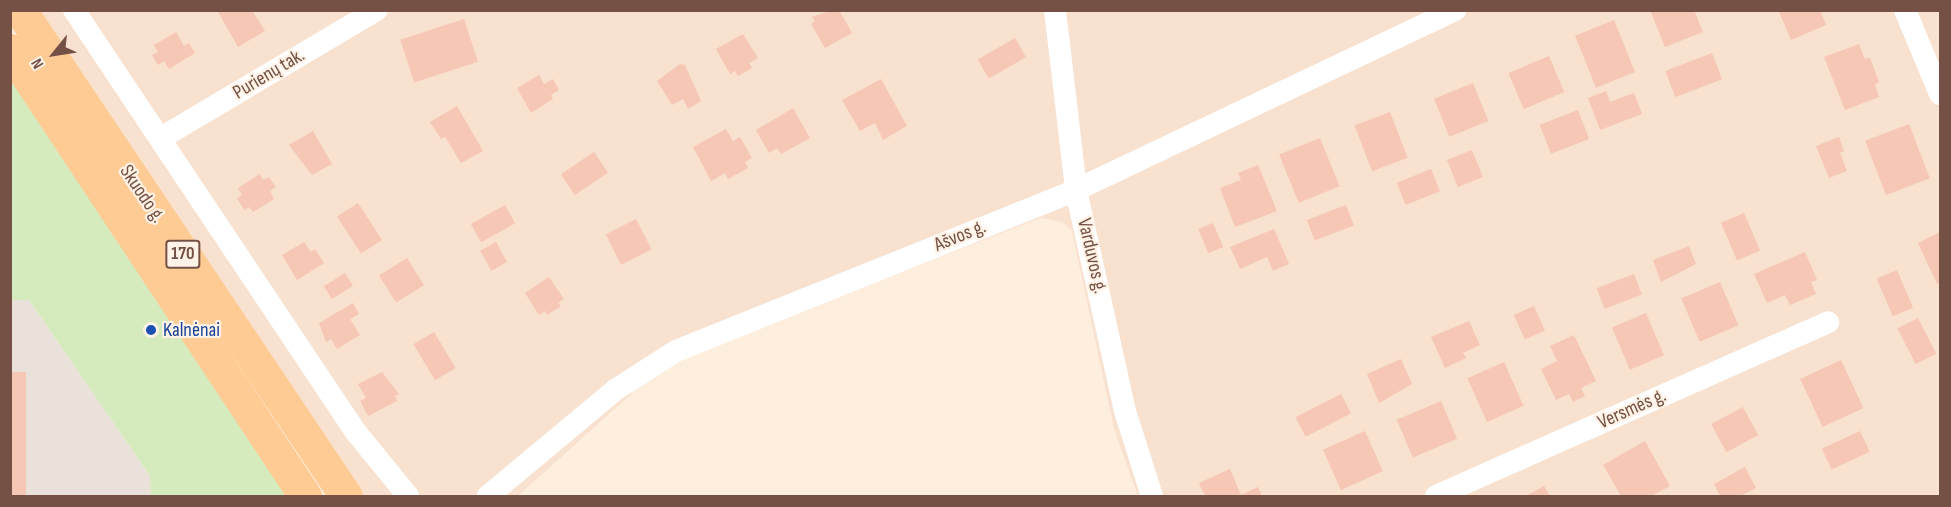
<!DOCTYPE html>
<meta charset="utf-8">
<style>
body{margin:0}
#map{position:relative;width:1951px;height:507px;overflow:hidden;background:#feeede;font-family:"Sofia Sans Condensed",sans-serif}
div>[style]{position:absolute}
.residential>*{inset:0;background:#f8e1cf}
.industrial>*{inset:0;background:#ebe1db}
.green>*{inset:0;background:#d5ebbd}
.building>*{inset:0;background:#f5c7b4;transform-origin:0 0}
.street>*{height:22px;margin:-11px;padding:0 11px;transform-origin:11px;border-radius:11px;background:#fff}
.primary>*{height:33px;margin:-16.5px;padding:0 16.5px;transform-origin:16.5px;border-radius:16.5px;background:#ffcb94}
.dots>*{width:16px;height:16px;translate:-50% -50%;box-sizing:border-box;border:3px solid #fff2e6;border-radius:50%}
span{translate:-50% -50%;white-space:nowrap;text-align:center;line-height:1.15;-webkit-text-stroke:4.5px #fff2e6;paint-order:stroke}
.shield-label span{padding:2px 4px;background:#fff2e6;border:2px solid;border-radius:4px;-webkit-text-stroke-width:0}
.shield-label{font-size:18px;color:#755145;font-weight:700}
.street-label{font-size:20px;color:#755145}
.transit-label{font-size:20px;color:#164399}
.left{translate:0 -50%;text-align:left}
.frame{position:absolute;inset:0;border:12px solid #755145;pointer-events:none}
.north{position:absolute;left:24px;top:24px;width:60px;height:60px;-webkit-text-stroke:4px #fff2e6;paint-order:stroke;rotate:240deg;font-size:16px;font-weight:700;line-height:24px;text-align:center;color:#755145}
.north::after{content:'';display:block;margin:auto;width:21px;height:27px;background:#755145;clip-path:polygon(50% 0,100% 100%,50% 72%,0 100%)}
</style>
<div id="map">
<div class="residential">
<div style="clip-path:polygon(30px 11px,1940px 11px,1940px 496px,1138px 496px,1114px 429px,1072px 231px,1062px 222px,1040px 218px,685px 357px,649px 378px,518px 496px,352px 496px)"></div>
</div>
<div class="industrial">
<div style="clip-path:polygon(11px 300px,29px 300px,150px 476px,151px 496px,11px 496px)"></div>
</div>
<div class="green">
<div style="clip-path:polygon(10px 76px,292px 496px,151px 496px,150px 476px,29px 300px,11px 300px)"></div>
</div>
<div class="building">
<div style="clip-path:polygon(217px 10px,252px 10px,265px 31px,238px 47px)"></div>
<div style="clip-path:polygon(833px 10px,839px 10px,852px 33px,825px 48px,811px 24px,815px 21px,812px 17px)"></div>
<div style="clip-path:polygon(1650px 10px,1694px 10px,1703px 32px,1665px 47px)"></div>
<div style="clip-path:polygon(1784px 10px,1820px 10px,1826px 25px,1791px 40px,1779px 12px)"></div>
<div style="left:464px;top:19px;width:45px;height:67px;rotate:72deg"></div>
<div style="left:1614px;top:20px;width:56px;height:42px;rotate:68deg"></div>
<div style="clip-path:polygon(176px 32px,184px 46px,189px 43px,195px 53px,169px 69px,164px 61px,158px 65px,152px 55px,158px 52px,154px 45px)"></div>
<div style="clip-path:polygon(743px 34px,758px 58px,749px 63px,752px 68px,738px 76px,735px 71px,730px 74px,716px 49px)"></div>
<div style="left:1015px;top:38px;width:22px;height:43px;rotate:60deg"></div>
<div style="clip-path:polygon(1859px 44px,1865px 59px,1870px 58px,1879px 82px,1875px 84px,1879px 97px,1845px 110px,1824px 57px)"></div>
<div style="left:1712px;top:53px;width:28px;height:50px;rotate:69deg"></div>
<div style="left:1549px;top:56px;width:39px;height:44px;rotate:67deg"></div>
<div style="clip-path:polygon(680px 64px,685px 65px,701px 101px,688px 109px,683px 99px,672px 105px,657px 81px)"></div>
<div style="clip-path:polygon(539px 75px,544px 84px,553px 79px,559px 90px,551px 95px,553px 99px,531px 113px,517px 88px)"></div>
<div style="clip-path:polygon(881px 79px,907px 126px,883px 140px,875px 123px,860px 131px,842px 100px)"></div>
<div style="left:1473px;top:83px;width:41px;height:42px;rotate:68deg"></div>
<div style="clip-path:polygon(1606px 91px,1610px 102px,1634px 93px,1642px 114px,1600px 130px,1588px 98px)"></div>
<div style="clip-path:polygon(457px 106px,483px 151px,461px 163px,445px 137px,441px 139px,430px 122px)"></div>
<div style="clip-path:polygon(793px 108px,810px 138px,781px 154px,777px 148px,769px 153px,756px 130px)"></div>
<div style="left:1578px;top:110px;width:31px;height:41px;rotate:69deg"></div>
<div style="left:1390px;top:112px;width:49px;height:38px;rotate:69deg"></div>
<div style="left:1909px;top:124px;width:58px;height:47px;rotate:69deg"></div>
<div style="clip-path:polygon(726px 129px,733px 141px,740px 137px,752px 158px,745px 162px,748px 168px,728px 179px,725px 173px,711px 181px,693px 147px)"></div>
<div style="clip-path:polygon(313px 131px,332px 164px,312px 175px,289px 145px)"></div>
<div style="clip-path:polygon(1839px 137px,1844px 151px,1840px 153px,1847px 171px,1829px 178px,1816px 146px)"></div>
<div style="left:1320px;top:138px;width:52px;height:44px;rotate:68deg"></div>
<div style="left:1472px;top:150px;width:29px;height:27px;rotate:68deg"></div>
<div style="left:594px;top:152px;width:25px;height:40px;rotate:56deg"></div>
<div style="clip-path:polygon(1258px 165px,1277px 211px,1235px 227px,1220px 188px,1241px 180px,1238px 173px)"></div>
<div style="left:1431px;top:169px;width:24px;height:37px;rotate:68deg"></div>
<div style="clip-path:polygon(260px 174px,263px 180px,269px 177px,276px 187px,270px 191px,274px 199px,253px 212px,249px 207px,244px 210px,237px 198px,242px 195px,238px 188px)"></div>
<div style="left:358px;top:203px;width:44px;height:25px;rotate:57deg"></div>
<div style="left:505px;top:205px;width:21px;height:39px;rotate:61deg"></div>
<div style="left:1346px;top:205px;width:22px;height:42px;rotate:69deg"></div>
<div style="left:1744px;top:213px;width:41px;height:25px;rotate:67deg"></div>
<div style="left:636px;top:219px;width:34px;height:34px;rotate:63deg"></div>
<div style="left:1213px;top:223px;width:26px;height:16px;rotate:67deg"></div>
<div style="clip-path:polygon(1274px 229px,1289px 264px,1273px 271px,1267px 257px,1240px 269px,1230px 247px)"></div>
<div style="clip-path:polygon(1940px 232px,1940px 282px,1937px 284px,1918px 243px)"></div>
<div style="clip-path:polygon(304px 242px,311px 252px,315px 249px,324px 263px,297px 280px,282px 255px)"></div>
<div style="left:496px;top:242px;width:23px;height:18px;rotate:61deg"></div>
<div style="clip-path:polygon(1689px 246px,1696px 264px,1661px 282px,1653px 260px)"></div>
<div style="clip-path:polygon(1805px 252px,1817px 280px,1811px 282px,1816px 294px,1790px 305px,1785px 295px,1767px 303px,1754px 274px)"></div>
<div style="left:407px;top:258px;width:32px;height:33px;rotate:58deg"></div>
<div style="left:1897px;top:270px;width:41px;height:22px;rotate:67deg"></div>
<div style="left:345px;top:273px;width:15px;height:25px;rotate:58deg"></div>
<div style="left:1634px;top:274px;width:22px;height:40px;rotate:69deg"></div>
<div style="clip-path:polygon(549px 277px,564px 299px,558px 303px,561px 306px,547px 315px,545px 311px,539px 315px,525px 293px)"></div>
<div style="left:1720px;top:282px;width:47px;height:42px;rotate:67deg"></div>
<div style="clip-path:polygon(353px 303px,359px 314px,350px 319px,360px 335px,337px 349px,331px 339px,326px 342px,319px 323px)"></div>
<div style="left:1534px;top:306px;width:27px;height:22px;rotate:66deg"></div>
<div style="left:1646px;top:313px;width:46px;height:37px;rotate:67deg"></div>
<div style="left:1918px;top:318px;width:40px;height:23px;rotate:63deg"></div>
<div style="clip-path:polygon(1469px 321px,1480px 345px,1463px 353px,1466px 358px,1445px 368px,1431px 337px)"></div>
<div style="left:434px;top:332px;width:42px;height:24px;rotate:59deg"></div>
<div style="clip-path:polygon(1574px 335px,1596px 381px,1581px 388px,1585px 396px,1573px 402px,1569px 394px,1556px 400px,1541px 369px,1557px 361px,1550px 346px)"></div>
<div style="clip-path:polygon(1401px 359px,1412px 384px,1379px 403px,1367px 374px)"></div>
<div style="left:1841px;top:360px;width:53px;height:45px;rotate:65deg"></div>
<div style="left:1504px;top:362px;width:48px;height:40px;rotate:66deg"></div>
<div style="left:10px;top:372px;width:16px;height:124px"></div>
<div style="clip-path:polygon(382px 372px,399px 394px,395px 396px,397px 401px,368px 416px,360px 401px,366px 398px,358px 384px)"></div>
<div style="left:1341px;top:394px;width:22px;height:51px;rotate:63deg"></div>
<div style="left:1441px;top:401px;width:41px;height:48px;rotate:67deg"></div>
<div style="left:1743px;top:407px;width:32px;height:36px;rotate:62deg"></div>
<div style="left:1365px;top:431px;width:44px;height:46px;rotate:66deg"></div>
<div style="left:1860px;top:431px;width:23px;height:42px;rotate:65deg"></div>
<div style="clip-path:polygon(1645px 441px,1670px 486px,1651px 496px,1621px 496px,1603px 465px)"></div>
<div style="clip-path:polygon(1745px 467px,1756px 488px,1740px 496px,1720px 496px,1714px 484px)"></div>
<div style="clip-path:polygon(1230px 469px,1241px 495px,1258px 487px,1262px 496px,1205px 496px,1199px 483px)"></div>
<div style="clip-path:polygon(1544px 486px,1550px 496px,1526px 496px)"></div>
</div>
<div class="street">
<div style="left:74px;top:10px;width:506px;rotate:56.28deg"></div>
<div style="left:355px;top:431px;width:84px;rotate:50.8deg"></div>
<div style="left:1055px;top:10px;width:181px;rotate:83.3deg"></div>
<div style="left:1076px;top:190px;width:226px;rotate:77.5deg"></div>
<div style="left:1125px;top:411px;width:89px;rotate:72.4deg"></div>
<div style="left:1905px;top:10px;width:91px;rotate:67.4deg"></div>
<div style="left:161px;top:138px;width:251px;rotate:-30.7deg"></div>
<div style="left:488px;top:496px;width:165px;rotate:-39.8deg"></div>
<div style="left:615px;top:390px;width:72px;rotate:-32.6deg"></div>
<div style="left:676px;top:351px;width:431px;rotate:-21.9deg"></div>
<div style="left:1076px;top:190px;width:420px;rotate:-25.4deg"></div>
<div style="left:1436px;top:496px;width:429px;rotate:-23.9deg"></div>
</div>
<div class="primary">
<div style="left:20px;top:10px;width:585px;rotate:56.15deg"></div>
<div style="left:10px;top:50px;width:535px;rotate:56.52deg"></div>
</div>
<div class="dots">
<div style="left:151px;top:330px;background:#1a4fb4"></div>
</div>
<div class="shield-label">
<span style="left:183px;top:254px">170</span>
</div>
<div class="street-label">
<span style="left:269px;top:74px;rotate:-31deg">Purienų tak.</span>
<span style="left:142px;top:194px;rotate:56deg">Skuodo g.</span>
<span style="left:960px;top:236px;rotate:-22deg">Ašvos g.</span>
<span style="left:1092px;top:256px;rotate:77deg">Varduvos g.</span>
<span style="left:1632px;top:409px;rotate:-24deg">Versmės g.</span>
</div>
<div class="transit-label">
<span class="left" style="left:163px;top:330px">Kalnėnai</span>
</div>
<div class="frame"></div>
<div class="north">N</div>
</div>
